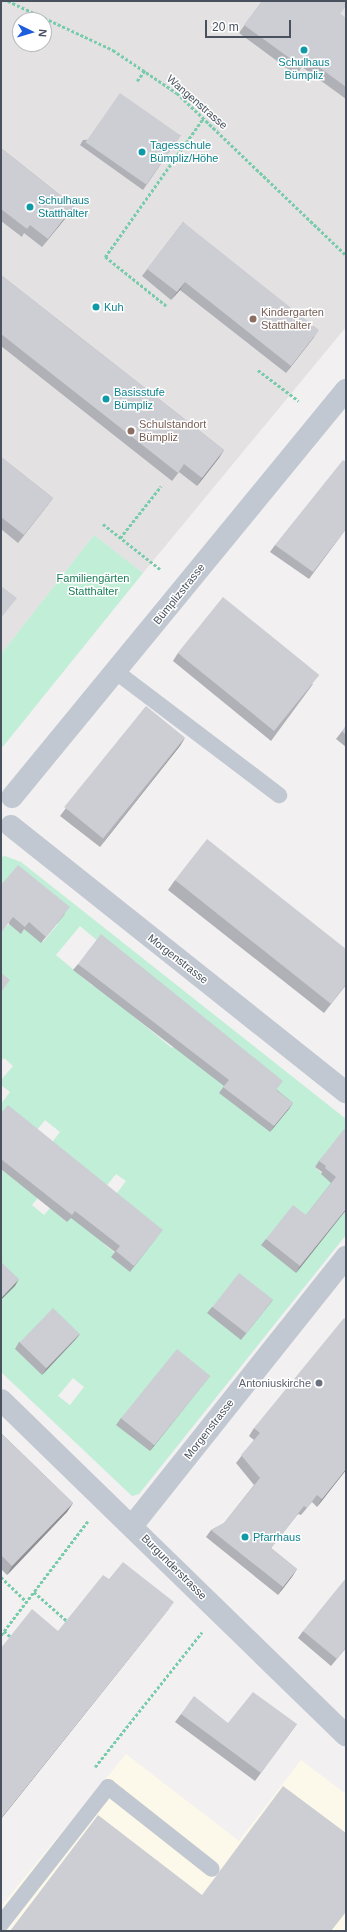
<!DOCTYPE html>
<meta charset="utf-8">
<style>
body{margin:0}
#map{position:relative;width:347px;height:1932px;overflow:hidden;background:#f2f0f0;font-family:Helvetica,sans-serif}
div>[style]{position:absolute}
.commercial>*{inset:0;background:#fcf9ea}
.education>*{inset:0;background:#e3e1e2}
.green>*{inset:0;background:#c0eed7}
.path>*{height:2.5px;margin-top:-1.25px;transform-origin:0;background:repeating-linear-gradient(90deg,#78ccac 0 3px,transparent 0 5px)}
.lane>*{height:16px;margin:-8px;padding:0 8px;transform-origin:8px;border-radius:8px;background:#c1c8d1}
.street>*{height:22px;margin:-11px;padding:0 11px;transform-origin:11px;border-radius:11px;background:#c1c8d1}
.wall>*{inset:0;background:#b0b1b6}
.shaded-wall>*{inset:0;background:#909094}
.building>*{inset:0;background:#cdced4;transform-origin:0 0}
.dots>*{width:11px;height:11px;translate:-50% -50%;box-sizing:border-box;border:2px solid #fff;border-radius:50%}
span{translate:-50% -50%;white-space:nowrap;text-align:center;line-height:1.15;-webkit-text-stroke:3px #fff;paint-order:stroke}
.culture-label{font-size:11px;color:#0d838f}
.left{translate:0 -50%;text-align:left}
.street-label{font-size:11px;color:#48515d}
.education-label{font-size:11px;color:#785e54}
.park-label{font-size:11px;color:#197d56}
.worship-label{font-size:11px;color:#5b616d}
.right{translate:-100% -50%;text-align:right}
.frame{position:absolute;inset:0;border:2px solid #48515d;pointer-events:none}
.north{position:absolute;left:12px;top:12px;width:40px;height:40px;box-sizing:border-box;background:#fff;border:1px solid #b6b9be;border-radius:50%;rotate:95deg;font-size:11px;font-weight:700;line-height:16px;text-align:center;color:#48515d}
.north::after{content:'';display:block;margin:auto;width:14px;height:18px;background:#1e5cde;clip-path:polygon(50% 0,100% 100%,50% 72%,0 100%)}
.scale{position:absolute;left:205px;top:20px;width:86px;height:18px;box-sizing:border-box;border:2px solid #48515d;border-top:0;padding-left:5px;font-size:12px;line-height:14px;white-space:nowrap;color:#48515d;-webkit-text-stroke:3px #fff;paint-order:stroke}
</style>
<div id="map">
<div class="commercial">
<div style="clip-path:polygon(126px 1754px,239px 1841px,301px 1760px,346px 1794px,346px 1931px,1px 1931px,1px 1906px)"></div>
</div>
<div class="education">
<div style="clip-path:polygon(evenodd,1px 1px,346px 1px,346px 327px,143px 573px,94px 535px,1px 654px,1px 1px,20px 20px,44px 20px,44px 44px,20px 44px,20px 20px)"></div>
</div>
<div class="green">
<div style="clip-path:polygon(94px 535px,143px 573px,1px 749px,1px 654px)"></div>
<div style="clip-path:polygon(evenodd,5px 856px,21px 862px,346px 1119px,346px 1140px,315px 1167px,332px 1183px,346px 1210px,346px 1235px,139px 1494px,132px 1496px,1px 1372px,1px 1169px,40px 1158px,60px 1132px,45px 1120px,33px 1135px,1px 1114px,1px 1104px,10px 1092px,1px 1085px,1px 1080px,13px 1066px,4px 1058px,1px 1061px,1px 932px,9px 924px,25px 927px,43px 942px,58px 924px,40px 910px,1px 886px,1px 857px,5px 856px,80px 926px,117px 957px,93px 986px,56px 955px,80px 926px,5px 856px,122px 1007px,194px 1020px,172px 1048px,122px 1007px,5px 856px,67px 1163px,67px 1222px,50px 1208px,44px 1215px,32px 1205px,67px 1163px,5px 856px,116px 1174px,126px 1181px,114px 1197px,104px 1189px,116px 1174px,5px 856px,289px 1211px,323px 1239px,295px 1273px,289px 1211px,5px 856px,158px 1236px,115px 1253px,104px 1244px,158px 1236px,5px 856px,73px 1378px,84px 1387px,70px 1405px,58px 1396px,73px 1378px)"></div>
</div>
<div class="path">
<div style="left:8px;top:1px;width:116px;rotate:25deg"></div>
<div style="left:113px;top:50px;width:77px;rotate:33.9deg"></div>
<div style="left:177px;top:93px;width:234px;rotate:43.8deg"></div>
<div style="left:137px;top:81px;width:14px;rotate:-54deg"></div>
<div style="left:166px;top:306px;width:78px;rotate:-141.2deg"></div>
<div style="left:105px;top:257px;width:171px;rotate:-54.7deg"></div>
<div style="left:258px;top:370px;width:51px;rotate:37.1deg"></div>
<div style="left:103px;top:524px;width:73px;rotate:38.3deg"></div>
<div style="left:120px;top:538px;width:66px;rotate:-51.7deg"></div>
<div style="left:1px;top:1577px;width:36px;rotate:44deg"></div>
<div style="left:34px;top:1592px;width:44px;rotate:41.3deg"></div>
<div style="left:4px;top:1631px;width:11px;rotate:41deg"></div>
<div style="left:1px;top:1635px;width:143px;rotate:-52.7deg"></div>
<div style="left:95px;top:1767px;width:172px;rotate:-51.6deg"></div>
</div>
<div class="lane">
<div style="left:115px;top:671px;width:206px;rotate:37.1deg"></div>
<div style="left:1px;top:1924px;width:174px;rotate:-52deg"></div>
<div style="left:108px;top:1787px;width:132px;rotate:38.3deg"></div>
</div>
<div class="street">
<div style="left:12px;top:797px;width:527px;rotate:-50.63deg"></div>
<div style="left:11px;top:826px;width:428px;rotate:38.5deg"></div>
<div style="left:1px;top:1400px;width:481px;rotate:44.2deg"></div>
<div style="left:132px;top:1526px;width:344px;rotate:-51.5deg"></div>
</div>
<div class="wall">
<div style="clip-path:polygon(262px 1px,340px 14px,346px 18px,346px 99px,302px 67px,296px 75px,239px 33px)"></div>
<div style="clip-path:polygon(181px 135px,143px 190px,80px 145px,83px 140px)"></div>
<div style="clip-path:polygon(1px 148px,74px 206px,42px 247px,24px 233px,22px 237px,1px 221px)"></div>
<div style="clip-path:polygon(183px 222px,314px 337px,286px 373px,180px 290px,171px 300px,142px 276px)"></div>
<div style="clip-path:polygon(1px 275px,224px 450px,197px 486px,179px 472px,172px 481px,1px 346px)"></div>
<div style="clip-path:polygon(1px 457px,53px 498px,18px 543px,1px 529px)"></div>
<div style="clip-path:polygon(346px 529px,309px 579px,270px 552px,275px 545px)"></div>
<div style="clip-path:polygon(178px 653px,313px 684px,271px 741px,173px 661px)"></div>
<div style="clip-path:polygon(346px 726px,346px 747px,336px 739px)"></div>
<div style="clip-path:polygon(185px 738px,100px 847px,60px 816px,66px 808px)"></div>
<div style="clip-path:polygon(175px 880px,346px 949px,346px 985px,324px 1013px,168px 890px)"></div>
<div style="clip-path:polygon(1px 885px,65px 914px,41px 943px,24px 929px,21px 934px,9px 924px)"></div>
<div style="clip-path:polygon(78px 964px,277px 1090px,293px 1103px,270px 1132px,219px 1093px,224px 1086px,73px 970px)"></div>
<div style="clip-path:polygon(1px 1113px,158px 1236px,130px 1272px,111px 1257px,115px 1252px,71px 1218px,67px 1222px,1px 1169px)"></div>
<div style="clip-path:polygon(346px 1130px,346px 1210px,296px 1273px,261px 1245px,266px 1239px,306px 1215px,331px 1183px,321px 1174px,322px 1172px,315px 1167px,319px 1161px)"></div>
<div style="clip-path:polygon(273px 1300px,241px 1340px,207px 1313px,212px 1307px)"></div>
<div style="clip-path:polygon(80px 1334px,75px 1340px,42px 1375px,15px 1349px,19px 1342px)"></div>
<div style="clip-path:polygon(210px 1376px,150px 1451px,116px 1425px,121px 1418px)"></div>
<div style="clip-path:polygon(254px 1428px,346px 1470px,317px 1507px,312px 1502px,301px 1515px,298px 1514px,271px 1548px,297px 1569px,278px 1595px,206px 1537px,211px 1530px,224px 1523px,254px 1485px,236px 1463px,254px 1440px,249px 1436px)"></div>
<div style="clip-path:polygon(1px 1433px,73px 1503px,67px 1512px,7px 1575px,1px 1569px)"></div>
<div style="clip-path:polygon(303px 1631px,346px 1648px,331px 1666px,298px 1638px)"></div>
<div style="clip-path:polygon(181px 1714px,228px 1723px,297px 1724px,255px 1781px,175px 1722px)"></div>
</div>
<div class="shaded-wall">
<div style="clip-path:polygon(74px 206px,69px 214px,42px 247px,48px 239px)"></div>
<div style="clip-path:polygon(185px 282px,180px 290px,171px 300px,177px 292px)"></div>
<div style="clip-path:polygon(319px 330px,314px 337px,286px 373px,291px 366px)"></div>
<div style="clip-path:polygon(224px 450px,219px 458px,197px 486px,202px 478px)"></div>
<div style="clip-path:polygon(53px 498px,47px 506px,18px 543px,24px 535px)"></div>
<div style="clip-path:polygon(185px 738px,180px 746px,100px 847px,106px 839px)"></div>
<div style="clip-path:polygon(293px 1103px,289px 1109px,270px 1132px,274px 1126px)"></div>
<div style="clip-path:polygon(346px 1209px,346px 1210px,296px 1273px,300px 1266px)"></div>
<div style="clip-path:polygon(19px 1279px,15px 1286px,1px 1300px,1px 1298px)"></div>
<div style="clip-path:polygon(80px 1334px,75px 1340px,42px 1375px,46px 1369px)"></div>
<div style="clip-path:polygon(210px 1376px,205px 1382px,150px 1451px,154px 1445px)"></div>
<div style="clip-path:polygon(346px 1469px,346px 1470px,317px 1507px,322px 1499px)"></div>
<div style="clip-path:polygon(73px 1503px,67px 1512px,7px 1575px,12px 1566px)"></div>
<div style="clip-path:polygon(297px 1569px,292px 1577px,278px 1595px,283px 1587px)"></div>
<div style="clip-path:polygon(174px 1602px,168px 1610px,1px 1819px,1px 1818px)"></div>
</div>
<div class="building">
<div style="clip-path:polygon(262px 1px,346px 1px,346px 6px,340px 14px,346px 18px,346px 87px,308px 59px,302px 67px,244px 25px)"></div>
<div style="left:120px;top:93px;width:74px;height:60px;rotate:35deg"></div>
<div style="clip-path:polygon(1px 148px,74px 206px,48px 239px,30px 225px,27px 229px,1px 209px)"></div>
<div style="clip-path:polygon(183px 222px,319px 330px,291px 366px,185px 282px,177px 292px,147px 269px)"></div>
<div style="clip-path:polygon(1px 275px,224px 450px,202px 478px,184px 464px,178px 473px,1px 334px)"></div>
<div style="clip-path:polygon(1px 457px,53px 498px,24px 535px,1px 517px)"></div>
<div style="clip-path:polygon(343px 460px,346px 462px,346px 529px,313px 572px,275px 545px)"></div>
<div style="clip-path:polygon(1px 586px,17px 598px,1px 618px)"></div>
<div style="left:223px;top:597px;width:124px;height:72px;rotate:39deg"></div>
<div style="left:146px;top:706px;width:50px;height:130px;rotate:39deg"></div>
<div style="clip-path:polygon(346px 726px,346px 735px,342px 731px)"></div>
<div style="clip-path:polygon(207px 839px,346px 949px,346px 984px,331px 1004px,175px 880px)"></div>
<div style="clip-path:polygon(18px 865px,70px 907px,46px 937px,29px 922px,25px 927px,13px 917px,1px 933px,1px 885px)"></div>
<div style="clip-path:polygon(101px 934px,283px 1081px,276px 1090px,293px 1103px,274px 1126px,223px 1087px,229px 1080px,78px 964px)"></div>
<div style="clip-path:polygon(1px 973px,10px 980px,1px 992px)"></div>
<div style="clip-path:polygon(8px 1105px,163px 1230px,134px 1266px,116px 1251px,120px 1246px,75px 1211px,72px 1215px,1px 1159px,1px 1113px)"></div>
<div style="clip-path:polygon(344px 1129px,346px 1130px,346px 1209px,300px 1266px,266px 1239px,293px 1205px,306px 1215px,336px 1177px,325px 1168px,326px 1166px,319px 1161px)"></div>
<div style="clip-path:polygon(1px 1262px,19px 1279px,1px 1298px)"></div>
<div style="left:239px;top:1273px;width:43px;height:43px;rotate:38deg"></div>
<div style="left:53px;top:1308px;width:37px;height:48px;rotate:44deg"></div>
<div style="clip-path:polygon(344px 1318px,346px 1319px,346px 1469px,322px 1499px,317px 1495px,307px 1508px,304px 1506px,271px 1548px,297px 1569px,283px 1587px,211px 1530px,224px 1523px,260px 1478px,241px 1455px,260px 1433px,254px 1428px)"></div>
<div style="left:177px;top:1349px;width:43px;height:89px;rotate:39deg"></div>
<div style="clip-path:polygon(1px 1433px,73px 1503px,12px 1566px,1px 1555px)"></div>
<div style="clip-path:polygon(123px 1562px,174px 1602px,1px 1818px,1px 1648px,32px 1609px,58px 1631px,103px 1575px,109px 1579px)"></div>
<div style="clip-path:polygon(346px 1578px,346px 1647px,337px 1659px,303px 1631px)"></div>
<div style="clip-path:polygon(253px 1692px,297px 1724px,261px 1773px,181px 1714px,194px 1696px,228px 1723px)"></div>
<div style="clip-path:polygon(283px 1786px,346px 1833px,346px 1912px,331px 1931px,10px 1931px,98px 1815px,202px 1895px)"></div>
</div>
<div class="dots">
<div style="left:304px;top:50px;background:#0f9aa8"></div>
<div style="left:142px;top:152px;background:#0f9aa8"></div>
<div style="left:30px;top:207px;background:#0f9aa8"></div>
<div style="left:96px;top:307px;background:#0f9aa8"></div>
<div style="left:253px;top:319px;background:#8d6e63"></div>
<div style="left:106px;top:399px;background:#0f9aa8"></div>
<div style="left:131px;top:431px;background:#8d6e63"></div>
<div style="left:319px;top:1383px;background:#6b7280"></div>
<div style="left:245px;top:1537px;background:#0f9aa8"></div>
</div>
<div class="culture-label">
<span style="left:304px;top:69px">Schulhaus<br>Bümpliz</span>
<span class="left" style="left:150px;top:152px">Tagesschule<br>Bümpliz/Höhe</span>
<span class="left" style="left:38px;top:207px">Schulhaus<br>Statthalter</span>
<span class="left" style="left:104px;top:307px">Kuh</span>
<span class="left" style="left:114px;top:399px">Basisstufe<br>Bümpliz</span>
<span class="left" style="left:253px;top:1537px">Pfarrhaus</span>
</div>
<div class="street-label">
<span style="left:197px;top:102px;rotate:41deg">Wangenstrasse</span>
<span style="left:179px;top:594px;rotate:-51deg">Bümplizstrasse</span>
<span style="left:178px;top:959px;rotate:38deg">Morgenstrasse</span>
<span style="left:209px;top:1429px;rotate:-52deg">Morgenstrasse</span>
<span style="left:174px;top:1567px;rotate:45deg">Burgunderstrasse</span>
</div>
<div class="education-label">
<span class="left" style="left:261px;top:319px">Kindergarten<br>Statthalter</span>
<span class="left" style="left:139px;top:431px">Schulstandort<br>Bümpliz</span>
</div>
<div class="park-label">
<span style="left:93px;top:585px">Familiengärten<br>Statthalter</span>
</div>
<div class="worship-label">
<span class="right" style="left:311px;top:1383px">Antoniuskirche</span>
</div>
<div class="frame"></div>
<div class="north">N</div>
<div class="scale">20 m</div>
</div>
